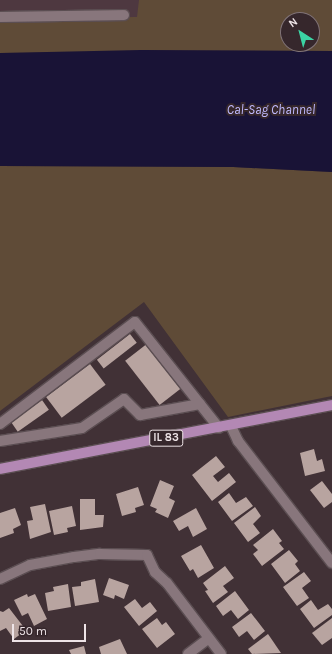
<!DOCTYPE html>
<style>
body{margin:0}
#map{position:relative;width:332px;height:654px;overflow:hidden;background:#413136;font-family:Karla,sans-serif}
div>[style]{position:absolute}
.built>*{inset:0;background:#4e3840;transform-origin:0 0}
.green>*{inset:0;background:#5f4b37}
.water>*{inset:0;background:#191336}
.building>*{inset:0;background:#b8a4a0;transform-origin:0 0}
.roads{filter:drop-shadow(1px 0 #5b4e52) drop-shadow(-1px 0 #5b4e52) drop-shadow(0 1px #5b4e52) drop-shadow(0 -1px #5b4e52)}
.minor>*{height:10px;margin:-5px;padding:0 5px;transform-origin:5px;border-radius:5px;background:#88767c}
.major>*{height:10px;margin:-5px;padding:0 5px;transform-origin:5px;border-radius:5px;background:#b388b4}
span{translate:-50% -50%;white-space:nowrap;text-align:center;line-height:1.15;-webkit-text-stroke:4px #36272c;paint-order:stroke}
.shield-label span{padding:1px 3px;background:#36272c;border:1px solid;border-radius:3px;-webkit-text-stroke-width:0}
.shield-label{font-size:11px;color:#eee4e7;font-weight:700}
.water-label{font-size:13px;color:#c0baff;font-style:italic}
.north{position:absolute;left:280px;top:12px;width:40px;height:40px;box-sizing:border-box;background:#36272c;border:1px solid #807377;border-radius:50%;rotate:324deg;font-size:11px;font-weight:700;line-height:16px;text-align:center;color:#eee4e7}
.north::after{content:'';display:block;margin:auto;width:14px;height:18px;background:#3bd4a4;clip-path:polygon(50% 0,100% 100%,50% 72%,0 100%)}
.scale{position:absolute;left:12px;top:624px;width:74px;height:18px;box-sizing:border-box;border:2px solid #eee4e7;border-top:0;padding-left:5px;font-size:12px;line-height:14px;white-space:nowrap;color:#eee4e7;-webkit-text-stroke:3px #36272c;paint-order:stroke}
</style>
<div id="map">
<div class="built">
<div style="left:0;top:0;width:139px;height:18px"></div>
</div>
<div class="green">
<div style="clip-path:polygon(evenodd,139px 0,332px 0,332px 51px,0 53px,0 18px,137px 17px,139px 0,288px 20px,312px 20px,312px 44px,288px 44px,288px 20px)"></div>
<div style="clip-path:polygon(0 166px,233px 167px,332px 172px,332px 396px,228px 417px,144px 302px,0 411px)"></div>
</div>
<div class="water">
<div style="clip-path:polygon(141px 50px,332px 51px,332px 172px,233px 167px,0 166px,0 53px)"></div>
</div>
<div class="building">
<div style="left:130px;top:334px;width:11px;height:42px;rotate:52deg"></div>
<div style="left:148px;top:343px;width:56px;height:29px;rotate:52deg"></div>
<div style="left:90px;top:364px;width:26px;height:55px;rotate:53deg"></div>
<div style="left:42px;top:400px;width:12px;height:38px;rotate:55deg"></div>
<div style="clip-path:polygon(314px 449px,317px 461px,322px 459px,325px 471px,305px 476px,300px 453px)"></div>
<div style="clip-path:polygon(216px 456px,225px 467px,213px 476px,218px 482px,229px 473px,236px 482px,212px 501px,192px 475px)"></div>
<div style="clip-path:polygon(160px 480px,174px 486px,169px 498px,175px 501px,168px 518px,155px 512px,157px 509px,150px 506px)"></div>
<div style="clip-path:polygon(322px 481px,332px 494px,332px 502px,324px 508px,310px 490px)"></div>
<div style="clip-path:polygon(138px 487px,144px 505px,135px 508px,136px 512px,122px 516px,116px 494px)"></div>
<div style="clip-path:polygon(229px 493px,236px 503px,246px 497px,253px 506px,232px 521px,218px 502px)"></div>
<div style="clip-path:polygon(80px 499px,95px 499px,95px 515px,104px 515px,103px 527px,80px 530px)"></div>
<div style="clip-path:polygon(45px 504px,51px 532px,30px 539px,27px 521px,33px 520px,30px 507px)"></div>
<div style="clip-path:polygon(72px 506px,76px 526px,67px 528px,68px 532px,54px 535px,49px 511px)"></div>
<div style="clip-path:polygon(255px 507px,261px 516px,253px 524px,260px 533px,248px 542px,234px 523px)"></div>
<div style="clip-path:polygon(15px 508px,21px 525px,13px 529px,14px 533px,0 538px,0 513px)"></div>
<div style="clip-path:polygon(196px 508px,207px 529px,193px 537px,188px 526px,179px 531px,173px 521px)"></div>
<div style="clip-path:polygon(273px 529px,282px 541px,279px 543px,284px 549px,262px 566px,253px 554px,258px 550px,253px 545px)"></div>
<div style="clip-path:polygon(201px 545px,214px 568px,198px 578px,193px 569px,190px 571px,181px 556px)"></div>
<div style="clip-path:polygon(289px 550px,298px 561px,295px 564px,300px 571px,285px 583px,271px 564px)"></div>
<div style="clip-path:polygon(225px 566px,234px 578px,223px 586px,228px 592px,213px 603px,205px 591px,208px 590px,203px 583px)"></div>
<div style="clip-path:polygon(304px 572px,311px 581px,302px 588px,309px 598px,297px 606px,283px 587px)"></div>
<div style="clip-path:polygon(109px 578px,129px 585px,124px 599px,115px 595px,114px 599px,103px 595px)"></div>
<div style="clip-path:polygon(95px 579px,99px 602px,75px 606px,72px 587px,81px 586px,81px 582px)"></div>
<div style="clip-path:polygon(68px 584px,71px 607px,48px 611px,45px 593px,54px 591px,53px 587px)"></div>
<div style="clip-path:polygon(235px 591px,249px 610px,238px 619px,231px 610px,223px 616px,216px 606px)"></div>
<div style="clip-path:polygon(27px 594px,28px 597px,35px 594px,47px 619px,34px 626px,28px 613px,22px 616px,14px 600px)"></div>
<div style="clip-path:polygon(135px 599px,142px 608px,150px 602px,157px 611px,139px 626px,124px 607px)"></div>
<div style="clip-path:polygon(311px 600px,318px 610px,328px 604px,332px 609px,332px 615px,314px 628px,300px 609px)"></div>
<div style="clip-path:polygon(9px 608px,26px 630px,14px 639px,6px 628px,0 631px,0 611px,3px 612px)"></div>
<div style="clip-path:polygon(251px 613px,265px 631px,254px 640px,247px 631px,239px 637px,232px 627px)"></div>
<div style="clip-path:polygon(157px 618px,162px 625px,166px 622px,175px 634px,157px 648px,142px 629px)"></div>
<div style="clip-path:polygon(332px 618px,332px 638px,322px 645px,312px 633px)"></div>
<div style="clip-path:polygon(268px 634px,281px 653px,252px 654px,248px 649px)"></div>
<div style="clip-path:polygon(120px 639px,127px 654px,101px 654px,99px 647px)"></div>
<div style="clip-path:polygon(84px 646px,86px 654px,71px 654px,69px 650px)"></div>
</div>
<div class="roads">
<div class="minor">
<div style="left:0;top:17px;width:124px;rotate:-0.9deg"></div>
<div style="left:0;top:424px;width:169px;rotate:-37.1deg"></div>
<div style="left:135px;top:322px;width:135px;rotate:51.6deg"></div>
<div style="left:231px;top:426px;width:17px;rotate:65deg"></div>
<div style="left:238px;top:441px;width:154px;rotate:52.4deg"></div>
<div style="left:0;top:441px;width:83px;rotate:-9deg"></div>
<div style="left:82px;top:428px;width:51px;rotate:-34.6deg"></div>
<div style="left:124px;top:399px;width:23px;rotate:45deg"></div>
<div style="left:140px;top:415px;width:61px;rotate:-10.4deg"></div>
<div style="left:0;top:579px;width:33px;rotate:-25deg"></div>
<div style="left:30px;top:565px;width:45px;rotate:-10.3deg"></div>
<div style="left:74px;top:557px;width:26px;rotate:-7deg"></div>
<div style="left:100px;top:554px;width:47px;rotate:1.2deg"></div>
<div style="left:147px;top:555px;width:19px;rotate:65deg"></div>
<div style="left:155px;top:572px;width:16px;rotate:43deg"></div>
<div style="left:167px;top:583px;width:89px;rotate:52.7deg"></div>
<div style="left:188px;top:654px;width:26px;rotate:-37deg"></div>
</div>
<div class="major">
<div style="left:0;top:469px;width:338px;rotate:-10.9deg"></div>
</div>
</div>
<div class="shield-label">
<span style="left:166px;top:438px">IL 83</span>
</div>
<div class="water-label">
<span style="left:271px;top:110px">Cal-Sag Channel</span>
</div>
<div class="north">N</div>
<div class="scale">50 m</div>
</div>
